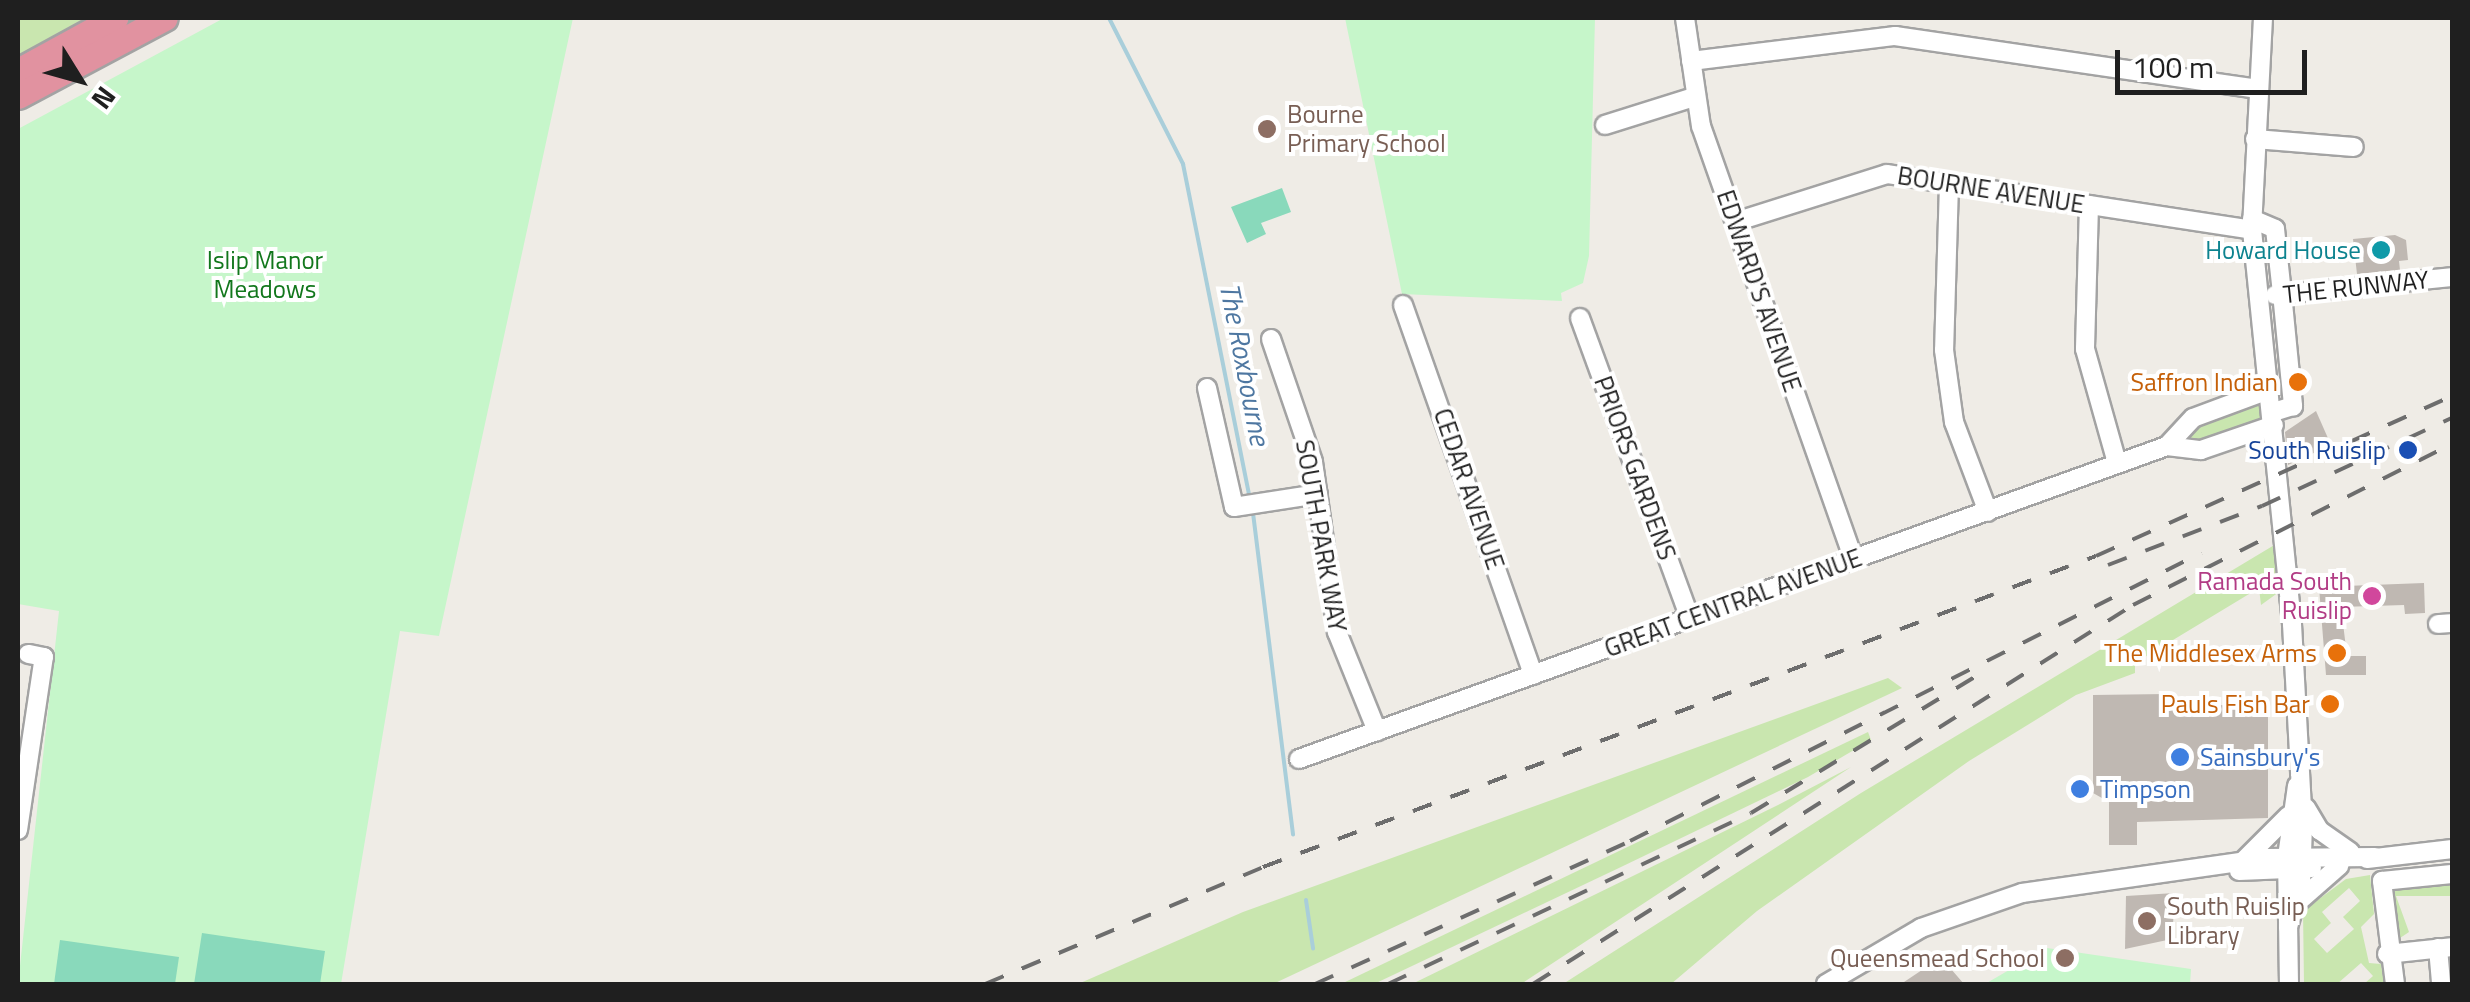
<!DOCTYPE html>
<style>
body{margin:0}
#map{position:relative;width:2470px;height:1002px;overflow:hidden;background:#efece6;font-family:"Titillium Web",sans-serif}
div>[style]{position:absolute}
.grass>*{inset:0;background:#c9e6af}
.park>*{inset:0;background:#c6f6ca}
.pitch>*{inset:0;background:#89d9bb}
.stream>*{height:4px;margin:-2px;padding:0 2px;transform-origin:2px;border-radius:2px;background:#a9ceda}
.building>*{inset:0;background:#bfb8b2}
.roads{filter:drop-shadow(2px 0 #a3a3a3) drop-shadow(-2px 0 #a3a3a3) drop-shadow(0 2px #a3a3a3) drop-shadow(0 -2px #a3a3a3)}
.minor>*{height:18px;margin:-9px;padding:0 9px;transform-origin:9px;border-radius:9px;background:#fff}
.highway>*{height:25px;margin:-12.5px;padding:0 12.5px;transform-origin:12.5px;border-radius:12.5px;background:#e192a0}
.rail>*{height:4px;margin-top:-2px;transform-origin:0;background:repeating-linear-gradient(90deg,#6d6d6d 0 20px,transparent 0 40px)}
.dots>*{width:28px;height:28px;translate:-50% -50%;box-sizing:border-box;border:5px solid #fff;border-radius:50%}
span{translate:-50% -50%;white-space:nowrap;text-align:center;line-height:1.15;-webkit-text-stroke:8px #fff;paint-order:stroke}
.education-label{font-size:25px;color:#785e54}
.left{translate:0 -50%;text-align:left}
.right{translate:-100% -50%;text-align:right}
.street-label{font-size:25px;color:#1f1f1f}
.culture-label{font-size:25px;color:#0d838f}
.park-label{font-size:25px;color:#12771c}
.food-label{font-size:25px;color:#c56008}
.transit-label{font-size:25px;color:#164399}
.hotel-label{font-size:25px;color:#b23c85}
.shop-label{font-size:25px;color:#366cbe}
.water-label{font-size:28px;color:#4e77a1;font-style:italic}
.frame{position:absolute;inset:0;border:20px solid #1f1f1f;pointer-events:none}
.north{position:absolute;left:30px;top:30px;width:100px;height:100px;-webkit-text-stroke:8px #fff;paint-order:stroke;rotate:127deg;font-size:28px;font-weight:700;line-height:40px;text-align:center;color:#1f1f1f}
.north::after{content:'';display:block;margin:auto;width:35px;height:45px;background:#1f1f1f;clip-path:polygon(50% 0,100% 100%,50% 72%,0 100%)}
.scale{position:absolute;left:2115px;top:50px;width:192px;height:45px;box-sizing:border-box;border:5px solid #1f1f1f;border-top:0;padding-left:12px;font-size:30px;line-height:35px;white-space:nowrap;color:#1f1f1f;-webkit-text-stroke:8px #fff;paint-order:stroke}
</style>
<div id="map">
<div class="grass">
<div style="clip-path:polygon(18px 18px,87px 18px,18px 56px)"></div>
<div style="clip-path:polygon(2260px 399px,2265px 422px,2192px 445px,2186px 439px,2196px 422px)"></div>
<div style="clip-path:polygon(2276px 544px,2279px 592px,2261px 605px,2259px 588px,2135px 663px,2135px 673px,2076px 695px,1969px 761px,1757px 911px,1671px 984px,1563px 984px,1861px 793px)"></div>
<div style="clip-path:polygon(1888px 678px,1902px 688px,1273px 984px,1078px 984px,1243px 912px)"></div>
<div style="clip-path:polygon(1868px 732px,1871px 740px,1808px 777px,1621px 867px,1374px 984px,1341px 984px)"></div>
<div style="clip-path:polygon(1851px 767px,1521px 984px,1412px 984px,1778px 805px)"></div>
<div style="clip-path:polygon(evenodd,2370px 875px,2374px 914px,2361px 927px,2369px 963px,2381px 964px,2384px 984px,2364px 984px,2373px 976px,2361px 963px,2337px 984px,2304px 984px,2303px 911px,2346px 879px,2370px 875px,2349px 888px,2360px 901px,2343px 917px,2354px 929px,2327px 953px,2314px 939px,2331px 923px,2322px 912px,2349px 888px)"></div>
<div style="clip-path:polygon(2452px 881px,2452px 896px,2396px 896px,2409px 932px,2394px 942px,2390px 886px)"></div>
</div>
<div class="park">
<div style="clip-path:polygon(224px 18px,573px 18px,439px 636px,400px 631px,341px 984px,18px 984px,59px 611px,18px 604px,18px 129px)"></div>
<div style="clip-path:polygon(1345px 18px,1595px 18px,1589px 256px,1583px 283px,1561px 293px,1562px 301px,1402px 294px)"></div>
<div style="clip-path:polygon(2047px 948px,2191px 969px,2190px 984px,1985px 984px)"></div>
</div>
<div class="pitch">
<div style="clip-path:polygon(1282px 188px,1291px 212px,1261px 223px,1266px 234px,1247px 243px,1231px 207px)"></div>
<div style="clip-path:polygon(202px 933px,325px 951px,320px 984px,194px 984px)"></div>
<div style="clip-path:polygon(60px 940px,179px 957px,175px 984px,54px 984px)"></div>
</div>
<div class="stream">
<div style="left:1109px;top:18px;width:164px;rotate:63.1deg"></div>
<div style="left:1183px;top:164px;width:341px;rotate:78.7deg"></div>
<div style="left:1253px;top:513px;width:324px;rotate:82.9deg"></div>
<div style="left:1306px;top:900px;width:49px;rotate:81.7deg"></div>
</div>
<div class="building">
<div style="clip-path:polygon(2395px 235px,2406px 240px,2408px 260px,2399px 261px,2400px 270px,2357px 274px,2353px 239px)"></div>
<div style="clip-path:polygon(2316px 411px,2331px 445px,2288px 465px,2285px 432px)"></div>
<div style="clip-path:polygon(2424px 583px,2425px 613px,2405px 614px,2404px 605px,2341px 607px,2347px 656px,2366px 656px,2366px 675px,2326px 675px,2319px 587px)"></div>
<div style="clip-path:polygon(2166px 694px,2166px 703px,2268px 707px,2268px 818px,2137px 822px,2137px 845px,2109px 845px,2109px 802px,2093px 793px,2093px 695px)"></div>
<div style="clip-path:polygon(2175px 893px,2172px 939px,2125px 949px,2126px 896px)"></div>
<div style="clip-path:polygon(1938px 954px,1964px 984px,1901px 984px,1925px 968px)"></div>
</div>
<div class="roads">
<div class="minor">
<div style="left:1685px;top:18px;width:109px;rotate:81.6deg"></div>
<div style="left:1701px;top:126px;width:460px;rotate:70.6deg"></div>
<div style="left:2263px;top:18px;width:212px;rotate:93deg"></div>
<div style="left:2252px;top:230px;width:396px;rotate:84.2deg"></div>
<div style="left:2292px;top:624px;width:200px;rotate:86.9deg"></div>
<div style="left:2303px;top:824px;width:59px;rotate:91.9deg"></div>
<div style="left:2301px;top:883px;width:46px;rotate:106.5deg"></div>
<div style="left:1691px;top:61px;width:206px;rotate:-7deg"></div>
<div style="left:1895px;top:36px;width:367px;rotate:8.3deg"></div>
<div style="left:1605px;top:125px;width:93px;rotate:-17.5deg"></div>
<div style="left:2255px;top:139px;width:99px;rotate:4.6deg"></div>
<div style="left:1949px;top:184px;width:166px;rotate:91.7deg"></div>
<div style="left:1944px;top:350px;width:73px;rotate:82.1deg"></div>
<div style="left:1954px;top:422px;width:96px;rotate:69.3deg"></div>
<div style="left:2089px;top:205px;width:144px;rotate:91.6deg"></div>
<div style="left:2085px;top:349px;width:118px;rotate:74.3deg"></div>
<div style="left:2252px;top:219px;width:25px;rotate:23deg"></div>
<div style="left:2275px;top:229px;width:64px;rotate:83.8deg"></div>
<div style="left:2282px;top:293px;width:114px;rotate:84.4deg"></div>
<div style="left:2293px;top:406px;width:21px;rotate:163deg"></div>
<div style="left:1735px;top:222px;width:159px;rotate:-17.5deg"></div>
<div style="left:1887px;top:174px;width:369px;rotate:8.7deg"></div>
<div style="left:2275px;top:295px;width:178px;rotate:-5.8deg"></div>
<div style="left:1403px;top:305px;width:392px;rotate:70.6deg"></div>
<div style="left:1580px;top:318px;width:320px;rotate:69.9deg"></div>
<div style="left:1271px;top:339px;width:130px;rotate:71.1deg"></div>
<div style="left:1313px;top:462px;width:172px;rotate:82deg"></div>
<div style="left:1337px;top:632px;width:107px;rotate:68deg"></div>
<div style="left:1207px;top:388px;width:122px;rotate:77.2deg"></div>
<div style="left:1234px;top:507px;width:85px;rotate:-8.8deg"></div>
<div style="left:2271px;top:389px;width:83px;rotate:159.6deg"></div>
<div style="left:2193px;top:418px;width:38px;rotate:133deg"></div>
<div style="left:2167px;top:446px;width:34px;rotate:7deg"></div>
<div style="left:2201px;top:450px;width:77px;rotate:-18.9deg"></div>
<div style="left:2438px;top:624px;width:14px;rotate:-4deg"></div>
<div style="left:1299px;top:759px;width:923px;rotate:-19.83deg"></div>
<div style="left:2306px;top:808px;width:26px;rotate:59deg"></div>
<div style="left:2319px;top:830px;width:38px;rotate:35deg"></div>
<div style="left:18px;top:830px;width:175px;rotate:-81.5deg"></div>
<div style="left:44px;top:657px;width:16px;rotate:-169deg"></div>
<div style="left:2367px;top:859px;width:86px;rotate:-6.7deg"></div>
<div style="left:2243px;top:861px;width:64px;rotate:-45deg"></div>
<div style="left:2239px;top:871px;width:73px;rotate:-2.4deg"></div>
<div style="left:2298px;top:902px;width:55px;rotate:-41.3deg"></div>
<div style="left:2438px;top:948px;width:36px;rotate:85deg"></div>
<div style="left:2387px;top:954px;width:65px;rotate:-6.1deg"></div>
<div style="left:1826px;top:984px;width:110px;rotate:-30.5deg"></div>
<div style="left:1921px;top:928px;width:107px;rotate:-19.1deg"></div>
<div style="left:2022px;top:893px;width:247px;rotate:-8.1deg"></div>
<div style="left:2267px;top:858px;width:108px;rotate:-0.5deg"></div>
<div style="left:2289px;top:984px;width:127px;rotate:-90.9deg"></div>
<div style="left:2287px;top:857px;width:72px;rotate:-82deg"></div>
<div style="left:2395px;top:984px;width:104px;rotate:-97.2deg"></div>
<div style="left:2382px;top:881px;width:70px;rotate:-5.7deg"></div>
</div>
<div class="highway">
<div style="left:18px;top:71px;width:111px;rotate:-28.7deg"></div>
<div style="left:18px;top:96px;width:166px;rotate:-28deg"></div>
</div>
</div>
<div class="rail">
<div style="left:2108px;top:565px;width:165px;rotate:-21deg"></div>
<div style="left:2262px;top:506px;width:209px;rotate:-24.9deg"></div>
<div style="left:985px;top:984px;width:302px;rotate:-22.8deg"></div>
<div style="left:1263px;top:867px;width:889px;rotate:-20.47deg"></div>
<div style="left:2096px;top:556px;width:390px;rotate:-24.2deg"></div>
<div style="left:1315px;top:984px;width:346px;rotate:-24.4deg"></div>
<div style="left:1630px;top:841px;width:640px;rotate:-26.77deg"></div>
<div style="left:1388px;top:984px;width:401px;rotate:-25.2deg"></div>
<div style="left:1751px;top:813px;width:269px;rotate:-31.3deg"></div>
<div style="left:1533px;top:984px;width:710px;rotate:-32.28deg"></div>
<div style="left:2133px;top:605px;width:357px;rotate:-26.8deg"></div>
</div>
<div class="dots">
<div style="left:1267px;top:129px;background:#8d6e63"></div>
<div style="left:2381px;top:250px;background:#0f9aa8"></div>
<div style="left:2298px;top:382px;background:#e8710a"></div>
<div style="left:2408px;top:450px;background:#1a4fb4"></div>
<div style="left:2372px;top:596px;background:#d1479c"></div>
<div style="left:2337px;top:653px;background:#e8710a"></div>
<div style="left:2330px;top:704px;background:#e8710a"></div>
<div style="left:2180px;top:757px;background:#3f7fe0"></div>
<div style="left:2080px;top:789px;background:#3f7fe0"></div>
<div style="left:2147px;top:921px;background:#8d6e63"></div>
<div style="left:2065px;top:958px;background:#8d6e63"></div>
</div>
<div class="education-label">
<span class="left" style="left:1287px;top:129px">Bourne<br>Primary School</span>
<span class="left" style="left:2167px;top:921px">South Ruislip<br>Library</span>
<span class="right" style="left:2045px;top:958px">Queensmead School</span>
</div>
<div class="street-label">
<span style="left:1991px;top:190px;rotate:9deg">BOURNE AVENUE</span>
<span style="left:2356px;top:287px;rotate:-6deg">THE RUNWAY</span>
<span style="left:1759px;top:291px;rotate:71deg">EDWARD'S AVENUE</span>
<span style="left:1635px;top:468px;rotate:70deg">PRIORS GARDENS</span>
<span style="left:1469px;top:489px;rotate:71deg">CEDAR AVENUE</span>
<span style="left:1321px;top:536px;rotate:80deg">SOUTH PARK WAY</span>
<span style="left:1733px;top:603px;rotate:-20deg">GREAT CENTRAL AVENUE</span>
</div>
<div class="culture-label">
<span class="right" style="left:2361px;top:250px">Howard House</span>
</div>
<div class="park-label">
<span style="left:265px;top:275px">Islip Manor<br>Meadows</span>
</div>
<div class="food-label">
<span class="right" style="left:2278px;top:382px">Saffron Indian</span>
<span class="right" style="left:2317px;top:653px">The Middlesex Arms</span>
<span class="right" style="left:2310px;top:704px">Pauls Fish Bar</span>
</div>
<div class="transit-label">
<span class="right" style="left:2386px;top:450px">South Ruislip</span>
</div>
<div class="hotel-label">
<span class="right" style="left:2352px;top:596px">Ramada South<br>Ruislip</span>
</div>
<div class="shop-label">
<span class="left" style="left:2200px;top:757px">Sainsbury's</span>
<span class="left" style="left:2100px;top:789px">Timpson</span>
</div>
<div class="water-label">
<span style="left:1245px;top:364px;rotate:79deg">The Roxbourne</span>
</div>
<div class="frame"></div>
<div class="north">N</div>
<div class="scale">100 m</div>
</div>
